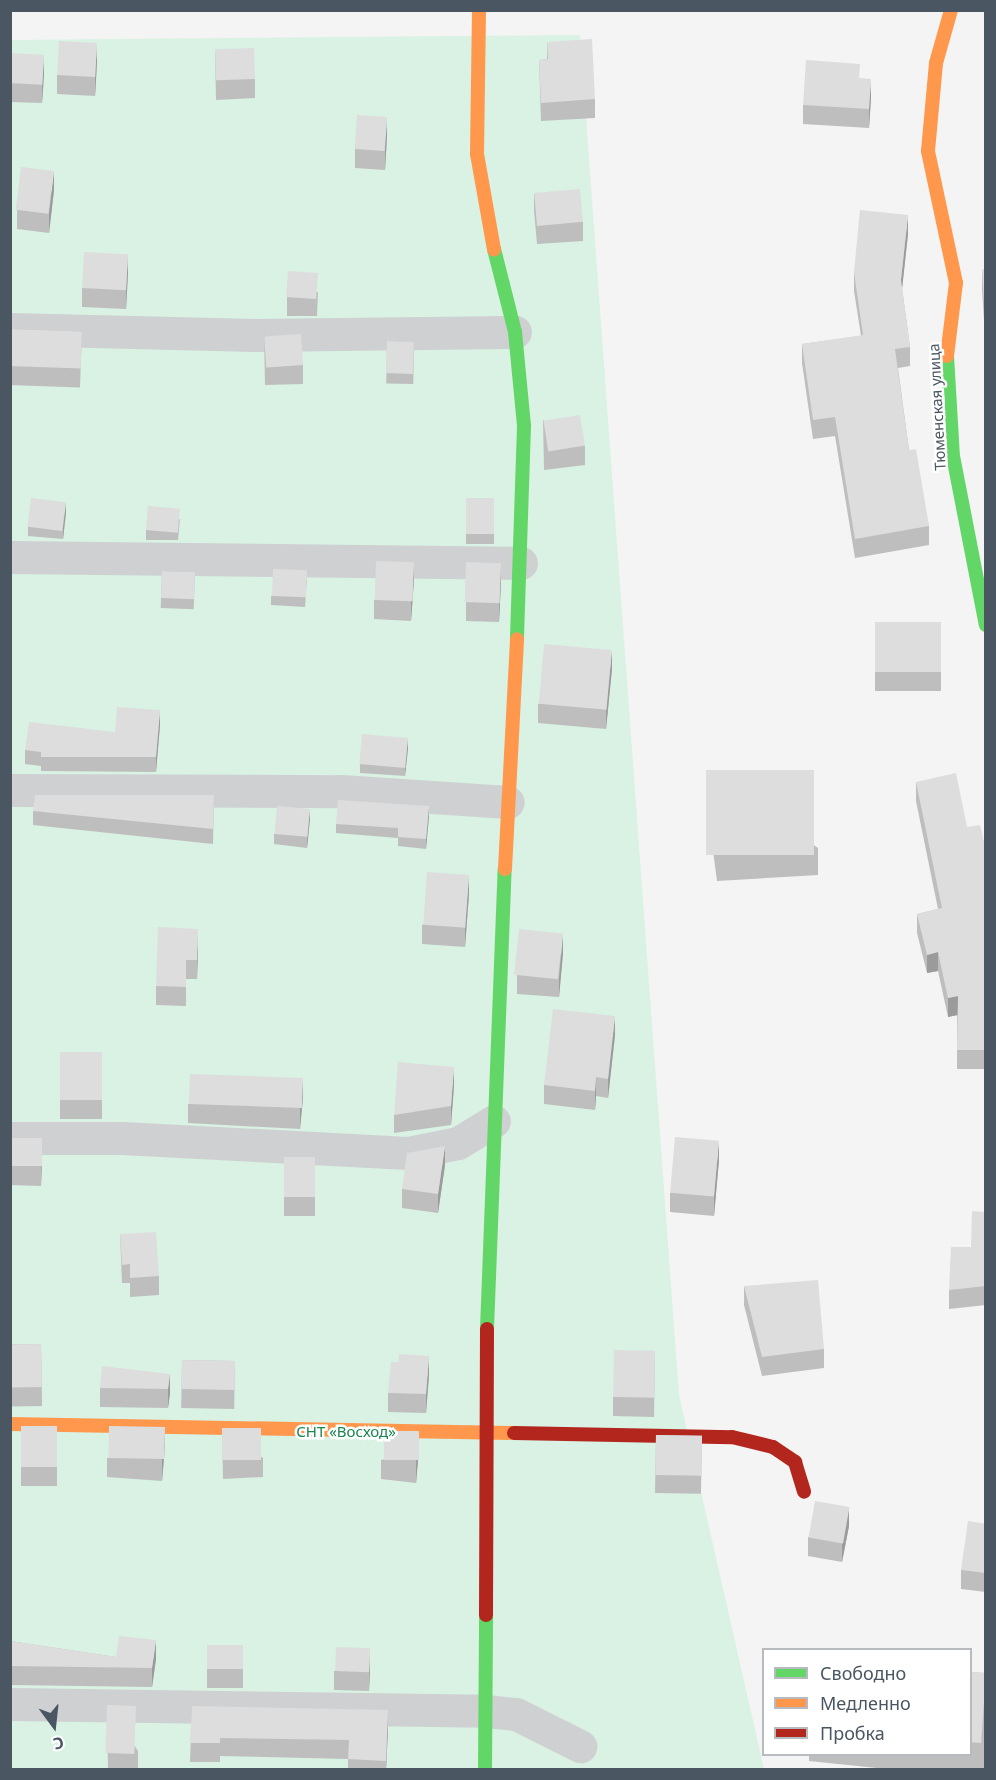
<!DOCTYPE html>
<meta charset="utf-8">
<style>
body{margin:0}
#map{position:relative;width:996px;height:1780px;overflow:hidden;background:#f4f4f4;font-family:"Noto Sans",sans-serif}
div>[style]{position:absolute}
.green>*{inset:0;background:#d9f2e3}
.street>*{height:33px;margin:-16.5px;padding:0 16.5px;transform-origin:16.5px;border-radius:16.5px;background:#ced0d2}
.fast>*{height:14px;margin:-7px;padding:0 7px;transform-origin:7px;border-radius:7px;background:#63d668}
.slow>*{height:14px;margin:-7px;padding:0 7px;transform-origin:7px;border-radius:7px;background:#ff974d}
.jam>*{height:14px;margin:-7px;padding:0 7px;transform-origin:7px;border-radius:7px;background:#b3261e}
.wall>*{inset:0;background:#bebebf;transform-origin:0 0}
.shaded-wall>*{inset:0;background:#9b9b9b}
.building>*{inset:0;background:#ddddde;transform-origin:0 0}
span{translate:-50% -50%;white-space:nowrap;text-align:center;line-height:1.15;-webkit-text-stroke:5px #fff;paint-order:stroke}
.street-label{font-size:15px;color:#4a5661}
.park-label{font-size:15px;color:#17864f}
.frame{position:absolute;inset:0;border:12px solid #4a5661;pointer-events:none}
.legend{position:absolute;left:762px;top:1648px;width:210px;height:108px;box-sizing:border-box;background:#fff;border:2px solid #b7bbc0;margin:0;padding:8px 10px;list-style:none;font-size:18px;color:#4a5661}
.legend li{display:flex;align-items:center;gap:12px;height:30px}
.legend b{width:30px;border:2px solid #b7bbc0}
.north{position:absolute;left:24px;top:1696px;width:60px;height:60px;-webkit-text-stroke:4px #fff;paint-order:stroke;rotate:165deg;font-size:16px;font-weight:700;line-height:24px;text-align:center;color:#4a5661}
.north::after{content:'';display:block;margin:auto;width:21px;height:27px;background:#4a5661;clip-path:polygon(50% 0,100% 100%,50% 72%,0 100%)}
</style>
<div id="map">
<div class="green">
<div style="clip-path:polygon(580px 35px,679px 1395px,764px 1769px,11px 1769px,10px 40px)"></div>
</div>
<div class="street">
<div style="left:10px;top:329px;width:245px;rotate:1.4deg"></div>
<div style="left:255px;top:335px;width:260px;rotate:-0.7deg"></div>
<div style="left:10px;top:557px;width:511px;rotate:0.67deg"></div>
<div style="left:10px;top:790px;width:331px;rotate:0.2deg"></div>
<div style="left:341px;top:791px;width:167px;rotate:3.8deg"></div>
<div style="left:10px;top:1138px;width:112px"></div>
<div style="left:122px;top:1138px;width:286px;rotate:3deg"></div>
<div style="left:408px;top:1153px;width:51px;rotate:-11.3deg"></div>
<div style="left:458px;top:1143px;width:42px;rotate:-31.4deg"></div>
<div style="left:10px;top:1704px;width:476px;rotate:0.8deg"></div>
<div style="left:486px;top:1711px;width:30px;rotate:6deg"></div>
<div style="left:516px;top:1714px;width:72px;rotate:26.6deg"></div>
</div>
<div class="fast">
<div style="left:494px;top:249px;width:86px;rotate:75.8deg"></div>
<div style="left:515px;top:332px;width:94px;rotate:84.5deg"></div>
<div style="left:524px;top:426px;width:213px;rotate:91.9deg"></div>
<div style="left:947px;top:356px;width:100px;rotate:86.6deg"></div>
<div style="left:953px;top:456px;width:172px;rotate:79deg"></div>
<div style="left:487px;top:1329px;width:460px;rotate:-87.8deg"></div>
<div style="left:485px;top:1770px;width:155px;rotate:-89.6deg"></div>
</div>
<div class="slow">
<div style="left:479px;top:10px;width:144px;rotate:90.8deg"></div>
<div style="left:477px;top:154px;width:97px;rotate:79.9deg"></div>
<div style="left:947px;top:356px;width:74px;rotate:-83deg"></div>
<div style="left:956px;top:283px;width:135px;rotate:-102deg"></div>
<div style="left:928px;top:151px;width:88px;rotate:-84.8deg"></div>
<div style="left:936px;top:63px;width:55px;rotate:-74.2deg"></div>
<div style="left:505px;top:869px;width:230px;rotate:-87deg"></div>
<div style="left:10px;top:1424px;width:504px;rotate:1.02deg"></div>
</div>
<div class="jam">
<div style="left:514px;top:1433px;width:218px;rotate:1.1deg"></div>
<div style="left:732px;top:1437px;width:42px;rotate:13.7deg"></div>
<div style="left:773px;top:1447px;width:27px;rotate:34deg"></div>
<div style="left:795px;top:1462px;width:31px;rotate:73deg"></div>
<div style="left:486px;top:1615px;width:286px;rotate:-89.8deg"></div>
</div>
<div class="wall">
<div style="clip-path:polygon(547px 42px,595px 99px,595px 118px,541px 121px,539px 60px,547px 59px)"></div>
<div style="clip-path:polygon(215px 50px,255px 79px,255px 98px,216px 100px)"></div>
<div style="clip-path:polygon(10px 53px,44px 74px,42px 103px,10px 102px)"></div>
<div style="clip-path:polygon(97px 62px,95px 96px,57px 94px,57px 75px)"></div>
<div style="clip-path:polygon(860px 78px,871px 98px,869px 128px,803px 124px,803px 105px)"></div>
<div style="clip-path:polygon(387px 136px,385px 170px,355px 168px,355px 149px)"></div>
<div style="clip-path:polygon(54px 190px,49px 233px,17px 229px,17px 210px)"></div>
<div style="clip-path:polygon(534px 193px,583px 222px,583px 241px,537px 244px,534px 211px)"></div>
<div style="clip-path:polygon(908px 234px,902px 288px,910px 347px,910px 366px,898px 368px,909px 450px,929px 526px,929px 545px,855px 558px,835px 436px,813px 439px,802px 363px,802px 344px,861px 336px,854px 291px,854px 272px)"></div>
<div style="clip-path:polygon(986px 269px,986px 354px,982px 289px,982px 270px)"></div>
<div style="clip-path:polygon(128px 273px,126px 309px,82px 307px,82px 288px)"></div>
<div style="clip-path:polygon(318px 292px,317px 316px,287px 316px,287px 297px)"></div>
<div style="left:10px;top:329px;width:72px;height:56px;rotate:2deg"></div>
<div style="clip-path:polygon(264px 335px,303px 365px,303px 384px,265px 385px)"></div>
<div style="left:414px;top:342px;width:42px;height:27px;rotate:91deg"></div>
<div style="clip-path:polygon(543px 420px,585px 446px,585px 465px,544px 470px)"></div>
<div style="left:466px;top:498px;width:28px;height:46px"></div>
<div style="clip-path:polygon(66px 512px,63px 539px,28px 536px,28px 527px)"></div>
<div style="clip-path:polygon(180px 519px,178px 540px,146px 540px,146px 530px)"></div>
<div style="clip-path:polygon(466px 562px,501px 582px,499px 622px,466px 621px)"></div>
<div style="left:162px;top:571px;width:33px;height:37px;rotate:2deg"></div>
<div style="clip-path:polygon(307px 579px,305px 607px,271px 605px,271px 596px)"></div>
<div style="clip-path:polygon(414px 580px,411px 621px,374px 619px,374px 600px)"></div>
<div style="left:875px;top:622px;width:66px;height:69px"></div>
<div style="clip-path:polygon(612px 669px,606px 729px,538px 723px,538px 704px)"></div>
<div style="clip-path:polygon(160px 725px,156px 772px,41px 771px,41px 766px,25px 764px,25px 750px,115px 732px)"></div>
<div style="clip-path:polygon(408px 748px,405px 776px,360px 773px,360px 764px)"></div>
<div style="clip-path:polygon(706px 770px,818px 848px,818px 875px,717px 881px,706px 798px)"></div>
<div style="clip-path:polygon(916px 782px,967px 827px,986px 850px,986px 1069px,957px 1069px,957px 1015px,948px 1017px,938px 971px,927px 973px,917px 933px,917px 914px,938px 909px,916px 801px)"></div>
<div style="clip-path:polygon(214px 795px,213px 844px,33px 825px,33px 811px)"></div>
<div style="clip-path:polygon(429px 816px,426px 849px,398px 846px,398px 838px,336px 833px,336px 824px)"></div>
<div style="clip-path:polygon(310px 819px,307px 848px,274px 844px,274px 834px)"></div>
<div style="clip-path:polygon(469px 894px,465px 947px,422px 944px,422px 925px)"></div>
<div style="clip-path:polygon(198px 948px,197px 979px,186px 979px,186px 1006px,156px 1005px,156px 986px)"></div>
<div style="clip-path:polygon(563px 953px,559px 997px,517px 994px,517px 975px)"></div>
<div style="clip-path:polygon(615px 1035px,608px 1098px,596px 1096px,595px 1110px,544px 1104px,544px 1085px)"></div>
<div style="left:60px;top:1052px;width:42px;height:67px"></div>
<div style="clip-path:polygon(454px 1086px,451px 1125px,394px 1133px,394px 1115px)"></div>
<div style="clip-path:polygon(303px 1097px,300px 1129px,188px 1123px,188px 1104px)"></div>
<div style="clip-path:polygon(10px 1138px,42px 1157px,41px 1186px,10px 1185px)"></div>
<div style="left:284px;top:1157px;width:31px;height:59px"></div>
<div style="clip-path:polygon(719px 1160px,714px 1216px,670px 1212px,670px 1193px)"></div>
<div style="clip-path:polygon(445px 1165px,438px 1213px,402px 1208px,402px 1189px)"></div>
<div style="clip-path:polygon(986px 1212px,986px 1305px,949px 1309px,949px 1290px,971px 1247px)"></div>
<div style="clip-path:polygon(120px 1234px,159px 1276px,159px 1295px,130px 1297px,130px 1283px,122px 1283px)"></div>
<div style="clip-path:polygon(744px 1286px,824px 1349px,824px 1368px,762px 1376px,744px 1305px)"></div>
<div style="left:41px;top:1344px;width:62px;height:31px;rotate:89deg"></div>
<div style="clip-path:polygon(655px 1351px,654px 1417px,613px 1416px,613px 1397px)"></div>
<div style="left:182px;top:1360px;width:53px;height:48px;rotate:1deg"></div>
<div style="clip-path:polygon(170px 1374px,170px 1393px,168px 1408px,100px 1407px,100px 1388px)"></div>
<div style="clip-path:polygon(429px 1375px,426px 1413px,388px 1412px,388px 1393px)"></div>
<div style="left:57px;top:1426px;width:60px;height:36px;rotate:90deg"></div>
<div style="clip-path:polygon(222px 1428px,263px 1458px,263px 1477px,223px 1479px)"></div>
<div style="left:656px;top:1435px;width:46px;height:58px;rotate:1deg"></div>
<div style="clip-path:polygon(165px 1446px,162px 1481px,107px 1477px,107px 1458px)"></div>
<div style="clip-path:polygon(419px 1450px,416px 1483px,381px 1479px,381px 1460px)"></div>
<div style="clip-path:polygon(986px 1524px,986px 1592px,961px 1589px,961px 1570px)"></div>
<div style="clip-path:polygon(849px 1526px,842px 1562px,808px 1556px,808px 1537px)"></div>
<div style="clip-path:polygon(10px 1641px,116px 1657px,156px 1659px,152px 1687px,10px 1685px)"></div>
<div style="left:207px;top:1645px;width:36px;height:43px"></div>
<div style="clip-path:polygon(370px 1667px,369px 1691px,334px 1690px,334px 1671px)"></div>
<div style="clip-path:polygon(970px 1672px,986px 1673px,986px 1770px,896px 1770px,809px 1761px,809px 1755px,970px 1755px)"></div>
<div style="clip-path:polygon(107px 1705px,138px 1751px,138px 1770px,108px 1770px)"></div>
<div style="clip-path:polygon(192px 1706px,388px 1729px,386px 1770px,348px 1770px,348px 1759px,220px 1756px,220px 1762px,190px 1762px)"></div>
</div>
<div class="shaded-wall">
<div style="clip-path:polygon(97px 43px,97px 62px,95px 96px,95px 78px)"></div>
<div style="clip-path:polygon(44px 55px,44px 74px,42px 103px,42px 85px)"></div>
<div style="clip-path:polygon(871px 79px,871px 98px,869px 128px,869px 109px)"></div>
<div style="clip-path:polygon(387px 117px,387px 136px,385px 170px,385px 151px)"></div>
<div style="clip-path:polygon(54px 171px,54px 190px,49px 233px,49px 214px)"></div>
<div style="clip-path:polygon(908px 215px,908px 234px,901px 299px,901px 280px)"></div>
<div style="clip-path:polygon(128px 254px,128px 273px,126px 309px,126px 290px)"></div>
<div style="clip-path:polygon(66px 502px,66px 512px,63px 539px,63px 529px)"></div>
<div style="clip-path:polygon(414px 562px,414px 580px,411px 621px,411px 602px)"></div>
<div style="clip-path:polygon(501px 563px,501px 582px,499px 622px,499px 603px)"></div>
<div style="clip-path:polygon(612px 650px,612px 669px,606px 729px,606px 710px)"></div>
<div style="clip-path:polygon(160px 710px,160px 725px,156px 772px,156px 757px)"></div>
<div style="clip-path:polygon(408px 738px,408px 748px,405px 776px,405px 767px)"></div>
<div style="clip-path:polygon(429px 806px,429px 816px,426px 849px,426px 839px)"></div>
<div style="clip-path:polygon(310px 809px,310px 819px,307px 848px,307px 838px)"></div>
<div style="clip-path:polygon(469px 875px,469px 894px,465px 947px,465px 929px)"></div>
<div style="clip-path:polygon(198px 929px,198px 948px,197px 979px,197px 960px)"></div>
<div style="clip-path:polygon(563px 934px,563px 953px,559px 997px,559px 979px)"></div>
<div style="clip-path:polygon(938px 952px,938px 971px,927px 973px,927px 955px)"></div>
<div style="clip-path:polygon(958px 996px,958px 1015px,948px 1017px,948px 998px)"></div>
<div style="clip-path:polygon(615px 1016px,615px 1035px,608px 1098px,608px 1079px)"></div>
<div style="clip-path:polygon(454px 1067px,454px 1086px,451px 1125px,451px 1106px)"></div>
<div style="clip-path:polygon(596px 1077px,596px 1096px,595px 1110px,595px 1091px)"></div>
<div style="clip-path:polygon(303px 1078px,303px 1097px,300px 1129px,300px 1110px)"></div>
<div style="clip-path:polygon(42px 1138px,42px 1157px,41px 1186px,41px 1167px)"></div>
<div style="clip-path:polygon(719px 1141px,719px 1160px,714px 1216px,714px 1197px)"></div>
<div style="clip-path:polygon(445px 1146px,445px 1165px,438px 1213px,438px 1194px)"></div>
<div style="clip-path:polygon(429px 1356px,429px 1375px,426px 1413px,426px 1394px)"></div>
<div style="clip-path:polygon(170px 1374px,170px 1393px,168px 1408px,168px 1389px)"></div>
<div style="clip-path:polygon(165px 1427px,165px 1446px,162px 1481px,162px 1462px)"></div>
<div style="clip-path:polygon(419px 1431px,419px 1450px,416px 1483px,416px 1464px)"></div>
<div style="clip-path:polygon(849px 1507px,849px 1526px,842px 1562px,842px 1544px)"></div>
<div style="clip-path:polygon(156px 1640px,156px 1659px,152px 1687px,152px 1668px)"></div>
<div style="clip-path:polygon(370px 1648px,370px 1667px,369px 1691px,369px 1672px)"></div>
<div style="clip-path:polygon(388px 1710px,388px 1729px,386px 1770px,386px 1761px)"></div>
</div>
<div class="building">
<div style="clip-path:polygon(592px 39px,595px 99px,541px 103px,539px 60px,548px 59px,547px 42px)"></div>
<div style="left:59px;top:41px;width:38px;height:34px;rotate:3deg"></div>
<div style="left:254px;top:48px;width:31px;height:39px;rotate:88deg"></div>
<div style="left:10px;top:53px;width:34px;height:30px;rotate:3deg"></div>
<div style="clip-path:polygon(806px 60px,860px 64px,859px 78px,871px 79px,869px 109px,803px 105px)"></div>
<div style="left:357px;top:115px;width:30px;height:34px;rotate:4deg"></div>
<div style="left:21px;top:167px;width:33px;height:43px;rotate:7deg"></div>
<div style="left:580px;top:189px;width:33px;height:46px;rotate:85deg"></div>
<div style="clip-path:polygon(860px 210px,908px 215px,901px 280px,910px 347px,895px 349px,909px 450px,916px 449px,929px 526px,855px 539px,835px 417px,813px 420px,802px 344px,863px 335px,854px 272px)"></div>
<div style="left:84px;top:252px;width:44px;height:36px;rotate:3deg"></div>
<div style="clip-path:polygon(986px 269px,986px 335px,982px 270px)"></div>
<div style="left:288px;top:271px;width:30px;height:26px;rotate:4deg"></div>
<div style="left:10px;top:329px;width:72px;height:37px;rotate:2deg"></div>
<div style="left:301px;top:334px;width:31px;height:37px;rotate:86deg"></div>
<div style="left:414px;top:342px;width:32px;height:27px;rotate:92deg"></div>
<div style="left:580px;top:415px;width:31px;height:37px;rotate:81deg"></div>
<div style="left:31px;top:498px;width:35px;height:29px;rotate:7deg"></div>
<div style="left:466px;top:498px;width:28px;height:36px"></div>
<div style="left:148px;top:506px;width:32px;height:24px;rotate:5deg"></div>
<div style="left:376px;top:561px;width:38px;height:39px;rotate:2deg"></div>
<div style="left:466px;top:562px;width:35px;height:40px;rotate:2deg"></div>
<div style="left:273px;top:569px;width:34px;height:27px;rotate:2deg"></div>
<div style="left:162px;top:571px;width:33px;height:27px;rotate:2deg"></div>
<div style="left:875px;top:622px;width:66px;height:50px"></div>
<div style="left:544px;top:644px;width:68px;height:60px;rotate:5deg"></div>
<div style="clip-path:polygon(117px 707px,160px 710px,156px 757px,41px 757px,41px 752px,25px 750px,29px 722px,115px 732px)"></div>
<div style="left:362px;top:734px;width:46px;height:30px;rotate:5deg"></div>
<div style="left:706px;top:770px;width:108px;height:85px"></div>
<div style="clip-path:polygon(956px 773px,967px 827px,980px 825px,986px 850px,986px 863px,984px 863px,986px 872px,986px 1050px,957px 1050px,958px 996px,948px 998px,938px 952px,927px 955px,917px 914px,942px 908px,916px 782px)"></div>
<div style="clip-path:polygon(35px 795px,214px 795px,213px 829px,33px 811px)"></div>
<div style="clip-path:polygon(338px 800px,429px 806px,426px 839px,398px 837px,398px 828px,336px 824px)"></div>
<div style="left:277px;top:806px;width:33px;height:28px;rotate:5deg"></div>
<div style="left:427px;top:872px;width:42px;height:53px;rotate:4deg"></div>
<div style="clip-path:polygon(158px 927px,198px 929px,197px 960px,186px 960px,186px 987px,156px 986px)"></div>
<div style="left:519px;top:929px;width:44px;height:46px;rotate:6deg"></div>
<div style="clip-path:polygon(553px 1009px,615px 1016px,608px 1079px,596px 1077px,595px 1091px,544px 1085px)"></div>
<div style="left:60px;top:1052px;width:42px;height:48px"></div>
<div style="clip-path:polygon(398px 1062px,454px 1067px,451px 1106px,394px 1115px)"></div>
<div style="left:190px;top:1074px;width:113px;height:30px;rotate:2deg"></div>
<div style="left:675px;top:1137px;width:44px;height:56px;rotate:5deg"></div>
<div style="left:10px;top:1138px;width:32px;height:28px"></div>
<div style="clip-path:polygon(445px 1146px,438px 1194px,402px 1189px,407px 1153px)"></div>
<div style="left:284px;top:1157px;width:31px;height:40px"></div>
<div style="clip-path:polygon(972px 1211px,986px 1212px,986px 1286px,949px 1290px,951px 1247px,971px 1247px)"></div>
<div style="clip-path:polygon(156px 1232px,159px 1276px,130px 1278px,130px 1264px,122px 1265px,120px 1234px)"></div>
<div style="clip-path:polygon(818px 1280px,824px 1349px,762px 1357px,744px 1286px)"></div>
<div style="left:41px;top:1344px;width:43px;height:31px;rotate:89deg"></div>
<div style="left:614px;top:1350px;width:41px;height:47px;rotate:1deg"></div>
<div style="clip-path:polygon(399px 1354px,429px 1356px,426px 1394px,388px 1393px,391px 1362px,398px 1362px)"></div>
<div style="left:182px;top:1360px;width:53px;height:29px;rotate:1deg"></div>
<div style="clip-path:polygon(102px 1366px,170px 1374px,168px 1389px,100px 1388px)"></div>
<div style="left:57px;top:1426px;width:41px;height:36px;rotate:90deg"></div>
<div style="left:109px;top:1426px;width:56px;height:32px;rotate:1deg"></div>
<div style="left:222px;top:1428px;width:39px;height:32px"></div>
<div style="left:384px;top:1431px;width:35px;height:29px"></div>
<div style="left:656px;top:1435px;width:46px;height:40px;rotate:1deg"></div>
<div style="left:815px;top:1501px;width:35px;height:37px;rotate:10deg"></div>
<div style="clip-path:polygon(968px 1521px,986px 1524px,986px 1573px,961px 1570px)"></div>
<div style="clip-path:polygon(119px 1636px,156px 1640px,152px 1668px,10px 1666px,10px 1641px,116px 1657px)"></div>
<div style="left:207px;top:1645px;width:36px;height:24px"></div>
<div style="left:336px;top:1647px;width:34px;height:24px;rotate:2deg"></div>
<div style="left:970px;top:1672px;width:16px;height:70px;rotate:4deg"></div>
<div style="left:107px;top:1705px;width:29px;height:48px;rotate:2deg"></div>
<div style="clip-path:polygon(192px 1706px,388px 1710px,386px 1761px,348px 1759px,349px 1740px,220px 1738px,220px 1743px,190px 1743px)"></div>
</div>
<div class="street-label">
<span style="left:937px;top:407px;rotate:-93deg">Тюменская улица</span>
</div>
<div class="park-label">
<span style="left:346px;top:1432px">СНТ «Восход»</span>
</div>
<div class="frame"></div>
<ul class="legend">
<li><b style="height:8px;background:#63d668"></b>Свободно</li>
<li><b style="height:8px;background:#ff974d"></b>Медленно</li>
<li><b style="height:8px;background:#b3261e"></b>Пробка</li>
</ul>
<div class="north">С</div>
</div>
